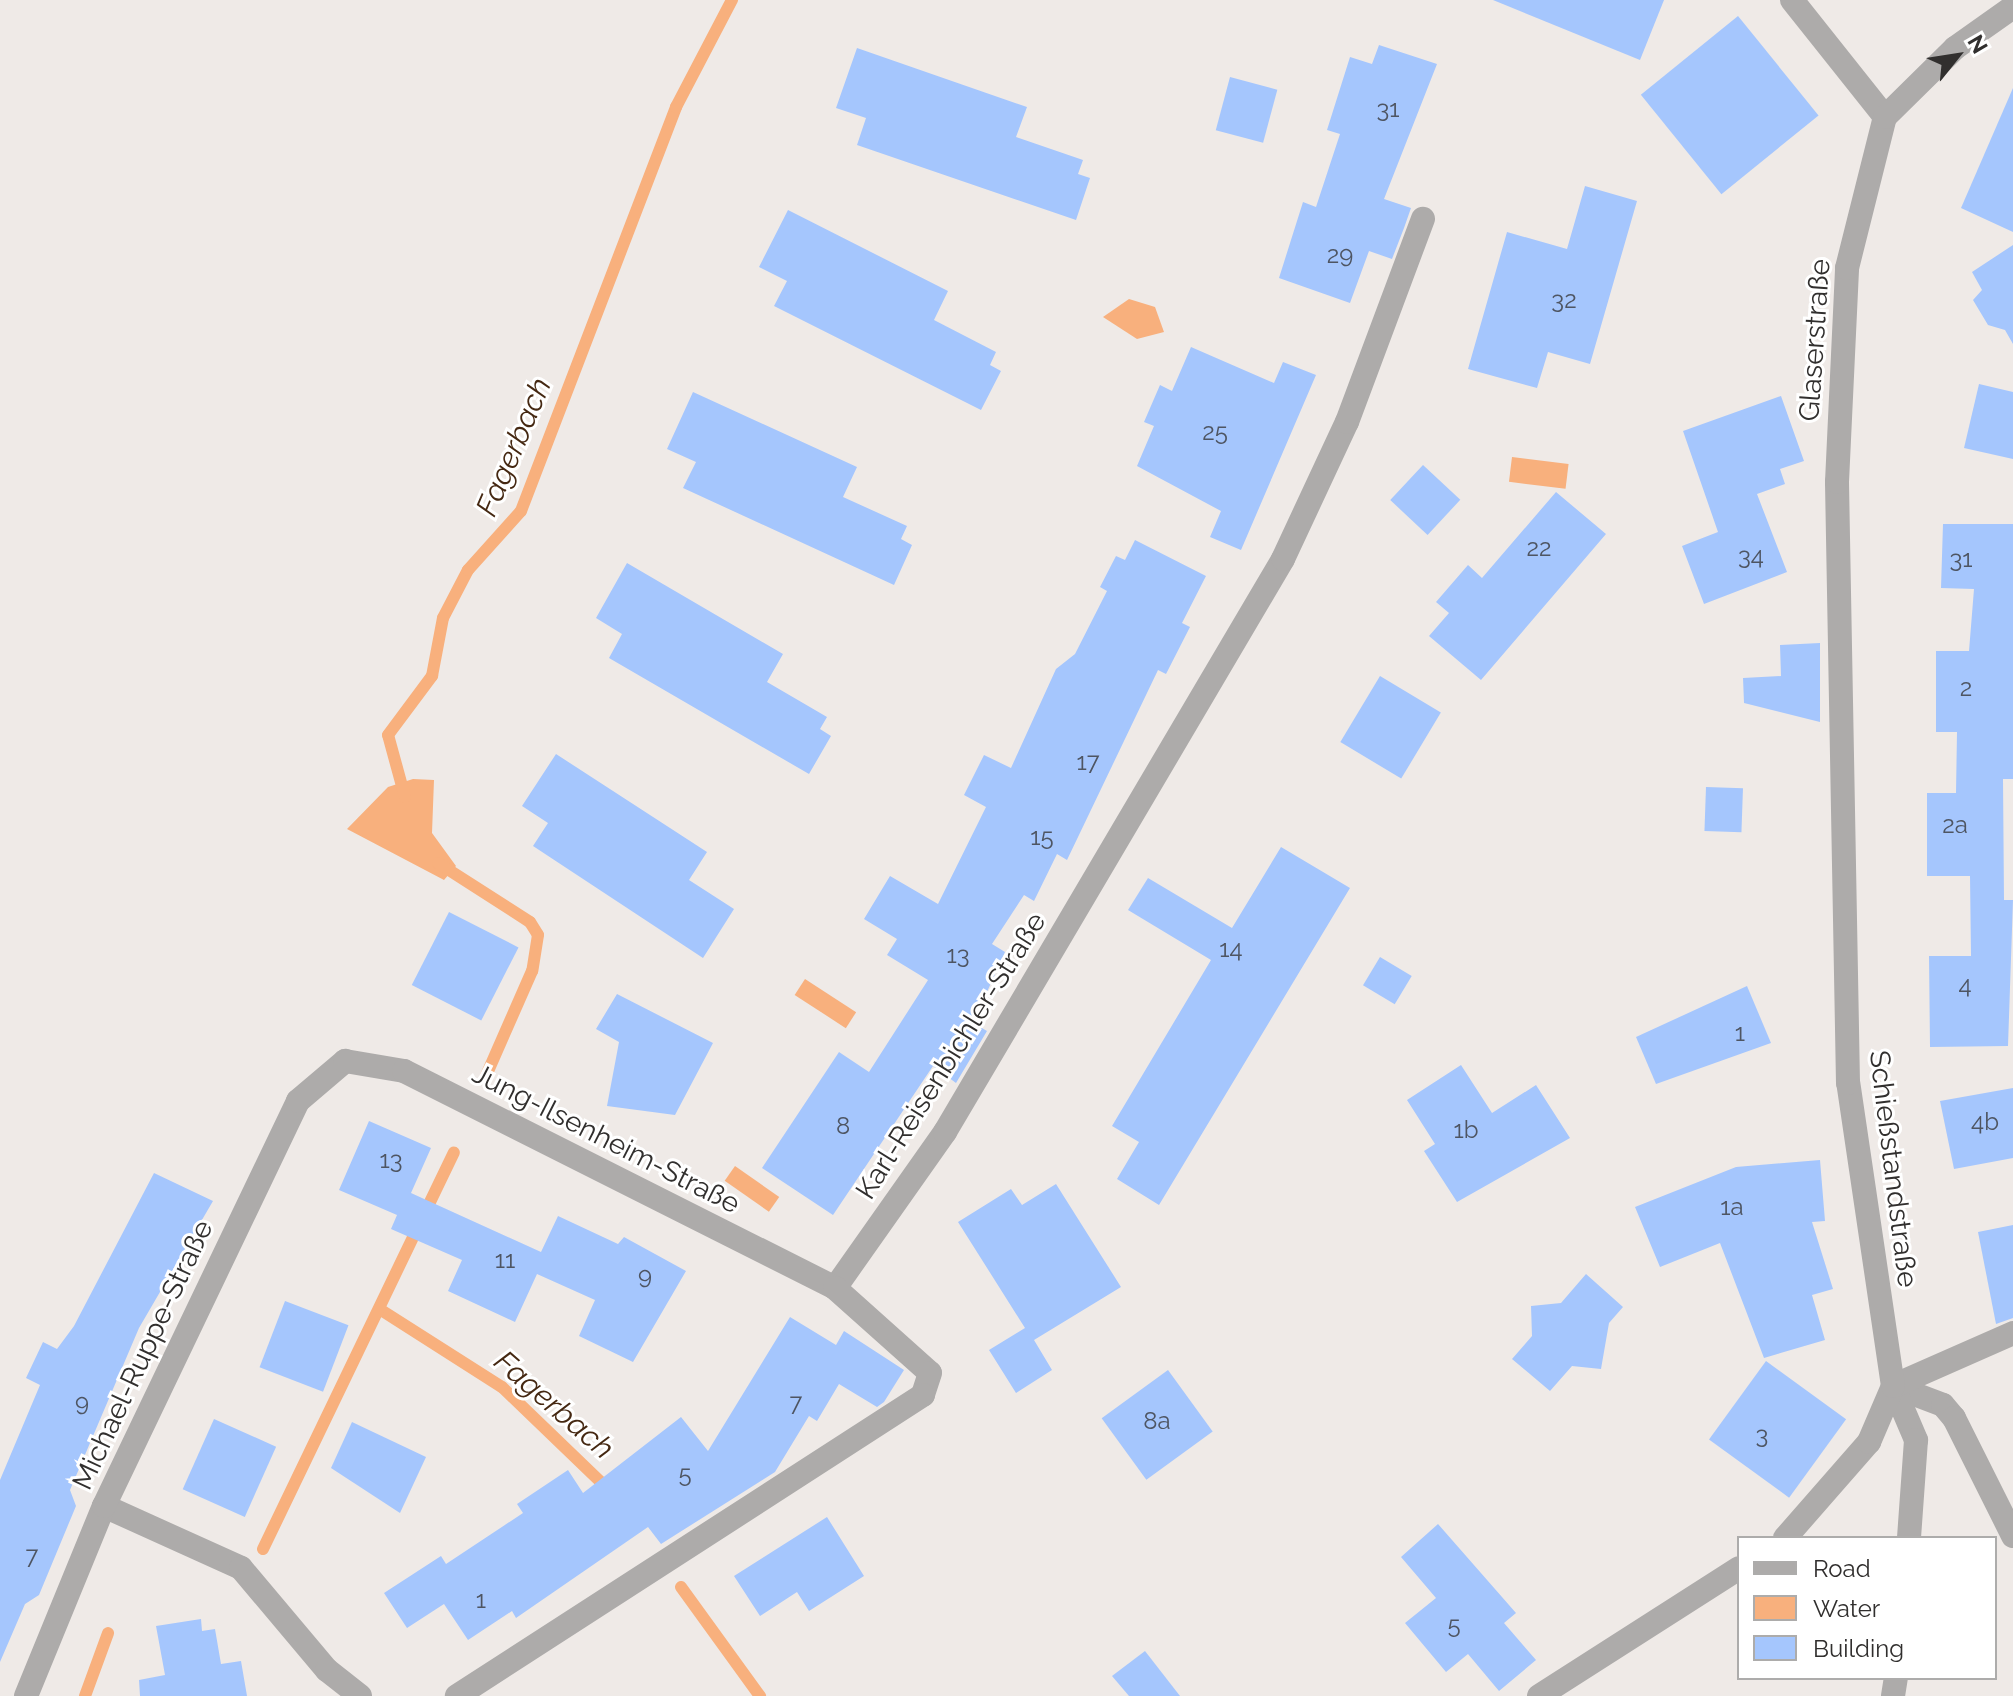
<!DOCTYPE html>
<meta charset="utf-8">
<style>
body{margin:0}
#map{position:relative;width:2013px;height:1696px;overflow:hidden;background:#efeae7;font-family:Raleway,sans-serif}
div>[style]{position:absolute}
.water>*{inset:0;background:#f8b07d;transform-origin:0 0}
.stream>*{height:12px;margin:-6px;padding:0 6px;transform-origin:6px;border-radius:6px;background:#f8b07d}
.building>*{inset:0;background:#a5c6fd;transform-origin:0 0}
.minor>*{height:24px;margin:-12px;padding:0 12px;transform-origin:12px;border-radius:12px;background:#adabaa}
span{translate:-50% -50%;white-space:nowrap;text-align:center;line-height:1.15;-webkit-text-stroke:6px #fff;paint-order:stroke}
.number-label{font-size:24px;color:#4e5562}
.number-label span{-webkit-text-stroke-width:0}
.street-label{font-size:28px;color:#312f2e}
.water-label{font-size:30px;color:#452812;font-style:italic}
.legend{position:absolute;left:1737px;top:1536px;width:260px;height:144px;box-sizing:border-box;background:#fff;border:2px solid #adacab;margin:0;padding:10px 14px;list-style:none;font-size:24px;color:#312f2e}
.legend li{display:flex;align-items:center;gap:16px;height:40px}
.legend b{width:40px;border:2px solid #adacab}
.north{position:absolute;left:1917px;top:16px;width:80px;height:80px;-webkit-text-stroke:6px #fff;paint-order:stroke;rotate:60deg;font-size:22px;font-weight:700;line-height:32px;text-align:center;color:#312f2e}
.north::after{content:'';display:block;margin:auto;width:28px;height:36px;background:#312f2e;clip-path:polygon(50% 0,100% 100%,50% 72%,0 100%)}
</style>
<div id="map">
<div class="water">
<div style="clip-path:polygon(1129px 299px,1155px 307px,1164px 332px,1137px 339px,1103px 317px)"></div>
<div style="left:1512px;top:457px;width:57px;height:25px;rotate:7deg"></div>
<div style="clip-path:polygon(413px 779px,434px 780px,432px 833px,456px 866px,444px 880px,347px 829px,388px 787px)"></div>
<div style="left:805px;top:979px;width:61px;height:19px;rotate:33deg"></div>
<div style="left:735px;top:1166px;width:54px;height:18px;rotate:35deg"></div>
</div>
<div class="stream">
<div style="left:405px;top:797px;width:64px;rotate:-105.3deg"></div>
<div style="left:388px;top:735px;width:74px;rotate:-53.3deg"></div>
<div style="left:432px;top:676px;width:59px;rotate:-79.3deg"></div>
<div style="left:443px;top:618px;width:54px;rotate:-62.5deg"></div>
<div style="left:468px;top:570px;width:79px;rotate:-48.1deg"></div>
<div style="left:521px;top:511px;width:433px;rotate:-69deg"></div>
<div style="left:676px;top:107px;width:121px;rotate:-62.4deg"></div>
<div style="left:438px;top:863px;width:109px;rotate:32.7deg"></div>
<div style="left:530px;top:922px;width:15px;rotate:58deg"></div>
<div style="left:538px;top:935px;width:36px;rotate:99deg"></div>
<div style="left:532px;top:971px;width:115px;rotate:113.7deg"></div>
<div style="left:381px;top:1310px;width:143px;rotate:32.5deg"></div>
<div style="left:502px;top:1387px;width:150px;rotate:43.9deg"></div>
<div style="left:263px;top:1549px;width:440px;rotate:-64.3deg"></div>
<div style="left:681px;top:1587px;width:135px;rotate:54.1deg"></div>
<div style="left:85px;top:1696px;width:67px;rotate:-69.9deg"></div>
</div>
<div class="building">
<div style="clip-path:polygon(1493px 0,1664px 0,1640px 60px)"></div>
<div style="left:1738px;top:16px;width:128px;height:125px;rotate:51deg"></div>
<div style="clip-path:polygon(1379px 45px,1437px 64px,1384px 199px,1411px 208px,1404px 228px,1392px 259px,1369px 251px,1350px 303px,1279px 278px,1303px 202px,1316px 207px,1340px 134px,1327px 130px,1350px 57px,1372px 64px)"></div>
<div style="clip-path:polygon(857px 48px,1027px 107px,1016px 137px,1083px 160px,1078px 174px,1090px 178px,1076px 220px,857px 145px,866px 118px,836px 108px)"></div>
<div style="left:1230px;top:77px;width:49px;height:55px;rotate:15deg"></div>
<div style="clip-path:polygon(2013px 88px,2013px 232px,1961px 208px)"></div>
<div style="clip-path:polygon(1585px 186px,1637px 201px,1590px 364px,1548px 352px,1537px 388px,1468px 369px,1507px 232px,1567px 249px)"></div>
<div style="clip-path:polygon(788px 210px,948px 291px,934px 320px,996px 352px,990px 365px,1001px 371px,981px 410px,774px 306px,787px 281px,759px 267px)"></div>
<div style="clip-path:polygon(2013px 245px,2013px 344px,2005px 330px,1988px 325px,1973px 300px,1982px 290px,1972px 272px)"></div>
<div style="clip-path:polygon(1191px 347px,1274px 383px,1283px 362px,1316px 375px,1241px 550px,1210px 537px,1221px 511px,1137px 466px,1154px 426px,1144px 422px,1160px 385px,1172px 391px)"></div>
<div style="clip-path:polygon(1979px 384px,2013px 392px,2013px 459px,1964px 448px)"></div>
<div style="clip-path:polygon(693px 392px,857px 467px,843px 497px,907px 526px,901px 539px,912px 545px,894px 585px,683px 488px,696px 462px,667px 449px)"></div>
<div style="clip-path:polygon(1781px 396px,1804px 461px,1780px 469px,1785px 484px,1757px 494px,1787px 572px,1704px 604px,1682px 546px,1718px 532px,1683px 431px)"></div>
<div style="left:1423px;top:465px;width:51px;height:48px;rotate:43deg"></div>
<div style="clip-path:polygon(1556px 492px,1606px 534px,1481px 680px,1429px 636px,1449px 613px,1436px 602px,1468px 565px,1482px 578px)"></div>
<div style="clip-path:polygon(1943px 524px,2013px 524px,2013px 779px,2003px 779px,2004px 900px,2013px 900px,2008px 1046px,1930px 1047px,1929px 956px,1971px 956px,1970px 876px,1927px 876px,1927px 793px,1956px 793px,1957px 732px,1936px 732px,1936px 651px,1969px 651px,1974px 589px,1941px 588px)"></div>
<div style="clip-path:polygon(1135px 540px,1206px 576px,1182px 623px,1190px 627px,1166px 674px,1158px 670px,1067px 860px,1057px 854px,1034px 901px,1024px 895px,992px 944px,1005px 952px,973px 1023px,987px 1031px,956px 1083px,933px 1066px,833px 1215px,762px 1168px,839px 1052px,869px 1072px,928px 980px,887px 955px,897px 939px,864px 919px,890px 876px,938px 904px,986px 807px,964px 795px,984px 755px,1011px 768px,1056px 669px,1075px 654px,1107px 591px,1100px 587px,1116px 556px,1125px 560px)"></div>
<div style="clip-path:polygon(627px 563px,783px 654px,767px 682px,827px 717px,820px 729px,831px 736px,809px 774px,609px 658px,622px 634px,596px 618px)"></div>
<div style="clip-path:polygon(1820px 643px,1820px 722px,1744px 703px,1743px 678px,1781px 676px,1780px 645px)"></div>
<div style="left:1380px;top:676px;width:71px;height:77px;rotate:31deg"></div>
<div style="clip-path:polygon(556px 754px,707px 852px,689px 880px,734px 909px,703px 958px,533px 846px,548px 823px,522px 806px)"></div>
<div style="left:1706px;top:787px;width:37px;height:44px;rotate:2deg"></div>
<div style="clip-path:polygon(1281px 847px,1350px 888px,1159px 1205px,1117px 1179px,1139px 1142px,1112px 1126px,1211px 960px,1128px 910px,1148px 878px,1232px 928px)"></div>
<div style="left:449px;top:912px;width:78px;height:82px;rotate:27deg"></div>
<div style="left:1380px;top:957px;width:37px;height:33px;rotate:31deg"></div>
<div style="clip-path:polygon(1747px 986px,1771px 1043px,1656px 1084px,1636px 1037px)"></div>
<div style="clip-path:polygon(617px 994px,713px 1043px,675px 1115px,607px 1106px,619px 1042px,596px 1029px)"></div>
<div style="clip-path:polygon(1461px 1065px,1492px 1113px,1536px 1085px,1570px 1138px,1457px 1202px,1424px 1151px,1435px 1144px,1407px 1100px)"></div>
<div style="clip-path:polygon(2013px 1088px,2013px 1158px,1954px 1169px,1940px 1101px)"></div>
<div style="clip-path:polygon(369px 1121px,431px 1148px,411px 1193px,541px 1252px,558px 1216px,618px 1244px,624px 1237px,686px 1271px,633px 1362px,579px 1336px,595px 1300px,537px 1274px,515px 1322px,448px 1291px,462px 1260px,391px 1229px,397px 1215px,339px 1190px)"></div>
<div style="clip-path:polygon(1820px 1160px,1825px 1221px,1812px 1222px,1833px 1289px,1812px 1295px,1825px 1340px,1764px 1358px,1720px 1243px,1660px 1267px,1635px 1207px,1736px 1167px)"></div>
<div style="clip-path:polygon(154px 1173px,213px 1201px,139px 1328px,70px 1490px,76px 1506px,39px 1595px,25px 1604px,0 1662px,0 1480px,40px 1385px,26px 1378px,43px 1342px,57px 1349px,74px 1326px)"></div>
<div style="clip-path:polygon(1056px 1184px,1121px 1287px,1034px 1340px,1052px 1370px,1016px 1393px,989px 1350px,1025px 1328px,958px 1222px,1011px 1189px,1022px 1205px)"></div>
<div style="clip-path:polygon(2013px 1225px,2013px 1318px,1996px 1324px,1978px 1232px)"></div>
<div style="clip-path:polygon(1586px 1274px,1623px 1307px,1609px 1323px,1601px 1369px,1572px 1366px,1550px 1391px,1512px 1359px,1532px 1336px,1531px 1306px,1561px 1303px)"></div>
<div style="left:285px;top:1301px;width:68px;height:71px;rotate:21deg"></div>
<div style="clip-path:polygon(790px 1317px,836px 1345px,844px 1331px,904px 1370px,884px 1402px,877px 1407px,839px 1384px,817px 1421px,809px 1416px,775px 1472px,661px 1544px,648px 1527px,516px 1618px,512px 1611px,468px 1640px,444px 1604px,407px 1628px,384px 1593px,441px 1556px,446px 1564px,523px 1513px,517px 1504px,568px 1470px,583px 1493px,681px 1417px,708px 1451px)"></div>
<div style="left:1766px;top:1361px;width:99px;height:97px;rotate:36deg"></div>
<div style="left:1168px;top:1370px;width:76px;height:82px;rotate:54deg"></div>
<div style="left:214px;top:1419px;width:68px;height:77px;rotate:24deg"></div>
<div style="clip-path:polygon(352px 1422px,426px 1457px,400px 1513px,331px 1468px)"></div>
<div style="clip-path:polygon(827px 1517px,864px 1576px,809px 1611px,797px 1592px,760px 1616px,734px 1576px)"></div>
<div style="clip-path:polygon(1438px 1524px,1516px 1613px,1504px 1623px,1536px 1660px,1499px 1691px,1468px 1654px,1446px 1672px,1405px 1623px,1436px 1598px,1401px 1557px)"></div>
<div style="clip-path:polygon(201px 1619px,202px 1631px,215px 1629px,221px 1664px,241px 1661px,247px 1696px,140px 1696px,139px 1680px,165px 1675px,156px 1626px)"></div>
<div style="clip-path:polygon(1145px 1651px,1180px 1696px,1129px 1696px,1112px 1676px)"></div>
</div>
<div class="minor">
<div style="left:1792px;top:0;width:149px;rotate:51.5deg"></div>
<div style="left:835px;top:1288px;width:191px;rotate:-54.8deg"></div>
<div style="left:945px;top:1132px;width:665px;rotate:-59.46deg"></div>
<div style="left:1283px;top:559px;width:151px;rotate:-65deg"></div>
<div style="left:1347px;top:422px;width:217px;rotate:-69.5deg"></div>
<div style="left:1893px;top:1386px;width:53px;rotate:20.8deg"></div>
<div style="left:1943px;top:1405px;width:17px;rotate:50deg"></div>
<div style="left:1954px;top:1418px;width:132px;rotate:63.4deg"></div>
<div style="left:1893px;top:1386px;width:59px;rotate:66.9deg"></div>
<div style="left:1916px;top:1440px;width:98px;rotate:94.1deg"></div>
<div style="left:1893px;top:1386px;width:131px;rotate:-23.8deg"></div>
<div style="left:104px;top:1506px;width:150px;rotate:24.3deg"></div>
<div style="left:241px;top:1568px;width:133px;rotate:49.9deg"></div>
<div style="left:327px;top:1670px;width:42px;rotate:38.2deg"></div>
<div style="left:1785px;top:1538px;width:128px;rotate:-48.8deg"></div>
<div style="left:1869px;top:1442px;width:61px;rotate:-66.8deg"></div>
<div style="left:1893px;top:1386px;width:306px;rotate:-98.4deg"></div>
<div style="left:1848px;top:1083px;width:601px;rotate:-91.05deg"></div>
<div style="left:1837px;top:482px;width:214px;rotate:-87.3deg"></div>
<div style="left:1847px;top:268px;width:156px;rotate:-75.9deg"></div>
<div style="left:1885px;top:117px;width:98px;rotate:-44.6deg"></div>
<div style="left:1955px;top:48px;width:71px;rotate:-35.3deg"></div>
<div style="left:26px;top:1696px;width:205px;rotate:-67.7deg"></div>
<div style="left:104px;top:1506px;width:449px;rotate:-64.4deg"></div>
<div style="left:298px;top:1101px;width:62px;rotate:-40.4deg"></div>
<div style="left:345px;top:1061px;width:60px;rotate:9.6deg"></div>
<div style="left:404px;top:1071px;width:483px;rotate:26.7deg"></div>
<div style="left:835px;top:1288px;width:127px;rotate:41.8deg"></div>
<div style="left:930px;top:1373px;width:23px;rotate:108deg"></div>
<div style="left:923px;top:1395px;width:555px;rotate:147.14deg"></div>
<div style="left:1539px;top:1696px;width:237px;rotate:-32.6deg"></div>
<div style="left:1893px;top:1696px;width:18px;rotate:-81deg"></div>
</div>
<div class="number-label">
<span style="left:1388px;top:109px">31</span>
<span style="left:1340px;top:255px">29</span>
<span style="left:1564px;top:300px">32</span>
<span style="left:1215px;top:432px">25</span>
<span style="left:1539px;top:548px">22</span>
<span style="left:1751px;top:556px">34</span>
<span style="left:1961px;top:559px">31</span>
<span style="left:1966px;top:688px">2</span>
<span style="left:1088px;top:762px">17</span>
<span style="left:1955px;top:825px">2a</span>
<span style="left:1042px;top:837px">15</span>
<span style="left:1231px;top:949px">14</span>
<span style="left:958px;top:955px">13</span>
<span style="left:1965px;top:985px">4</span>
<span style="left:1740px;top:1033px">1</span>
<span style="left:1985px;top:1122px">4b</span>
<span style="left:843px;top:1126px">8</span>
<span style="left:1466px;top:1130px">1b</span>
<span style="left:391px;top:1160px">13</span>
<span style="left:1732px;top:1207px">1a</span>
<span style="left:505px;top:1260px">11</span>
<span style="left:645px;top:1276px">9</span>
<span style="left:82px;top:1403px">9</span>
<span style="left:796px;top:1403px">7</span>
<span style="left:1157px;top:1421px">8a</span>
<span style="left:1762px;top:1435px">3</span>
<span style="left:685px;top:1474px">5</span>
<span style="left:32px;top:1556px">7</span>
<span style="left:481px;top:1600px">1</span>
<span style="left:1454px;top:1625px">5</span>
</div>
<div class="street-label">
<span style="left:1815px;top:340px;rotate:-86deg">Glaserstraße</span>
<span style="left:951px;top:1056px;rotate:-58deg">Karl-Reisenbichler-Straße</span>
<span style="left:606px;top:1139px;rotate:27deg">Jung-Ilsenheim-Straße</span>
<span style="left:1893px;top:1169px;rotate:83deg">Schießstandstraße</span>
<span style="left:143px;top:1355px;rotate:-65deg">Michael-Ruppe-Straße</span>
</div>
<div class="water-label">
<span style="left:514px;top:447px;rotate:-67deg">Fagerbach</span>
<span style="left:554px;top:1405px;rotate:41deg">Fagerbach</span>
</div>
<ul class="legend">
<li><b style="height:10px;background:#adabaa"></b>Road</li>
<li><b style="height:22px;background:#f8b07d"></b>Water</li>
<li><b style="height:22px;background:#a5c6fd"></b>Building</li>
</ul>
<div class="north">N</div>
</div>
